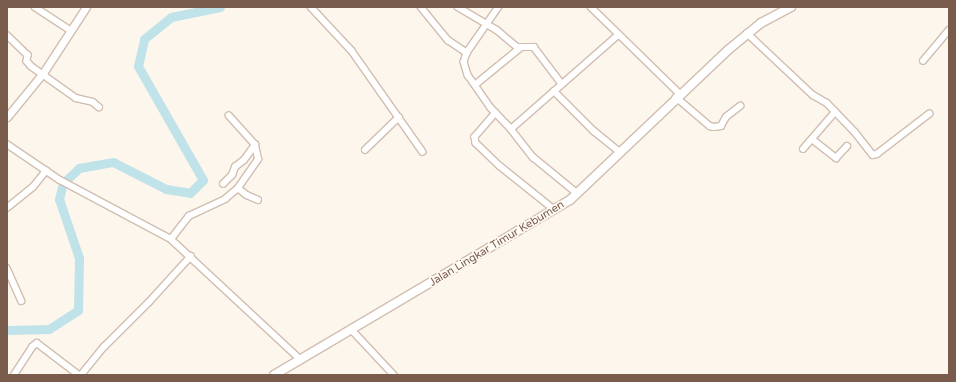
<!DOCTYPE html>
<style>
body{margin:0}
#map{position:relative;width:956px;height:382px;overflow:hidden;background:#fdf6ec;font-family:"Varela Round",sans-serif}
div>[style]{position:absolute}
.river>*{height:9px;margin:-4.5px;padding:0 4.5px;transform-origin:4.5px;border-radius:4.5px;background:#bfe3e8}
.roads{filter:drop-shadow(1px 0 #d1beb0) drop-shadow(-1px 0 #d1beb0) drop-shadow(0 1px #d1beb0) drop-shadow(0 -1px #d1beb0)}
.minor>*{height:5.5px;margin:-2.75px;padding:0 2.75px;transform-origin:2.75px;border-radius:2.75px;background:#fff}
.tertiary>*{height:7px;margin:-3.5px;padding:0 3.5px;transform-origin:3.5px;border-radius:3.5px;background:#fff}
.secondary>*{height:8px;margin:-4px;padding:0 4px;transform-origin:4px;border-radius:4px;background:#fff}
span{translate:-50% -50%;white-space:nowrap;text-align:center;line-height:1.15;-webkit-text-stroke:3.5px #fffaf3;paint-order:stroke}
.street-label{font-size:11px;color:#7a5c4d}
.frame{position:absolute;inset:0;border:8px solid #7a5c4d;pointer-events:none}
</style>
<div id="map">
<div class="river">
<div style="left:7px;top:330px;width:42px;rotate:-1.4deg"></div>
<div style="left:49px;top:329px;width:35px;rotate:-33deg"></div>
<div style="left:78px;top:310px;width:52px;rotate:-88.9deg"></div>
<div style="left:79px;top:258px;width:62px;rotate:-108.7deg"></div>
<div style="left:59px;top:199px;width:16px;rotate:-76deg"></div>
<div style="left:63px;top:183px;width:22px;rotate:-43deg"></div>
<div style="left:79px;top:168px;width:35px;rotate:-10deg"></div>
<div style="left:113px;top:162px;width:59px;rotate:27deg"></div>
<div style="left:166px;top:189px;width:24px;rotate:9deg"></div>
<div style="left:190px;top:193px;width:18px;rotate:-45deg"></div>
<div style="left:203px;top:180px;width:131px;rotate:-119.7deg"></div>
<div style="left:138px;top:66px;width:28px;rotate:-77deg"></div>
<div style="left:144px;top:39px;width:35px;rotate:-39deg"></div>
<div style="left:171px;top:17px;width:50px;rotate:-11.5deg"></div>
</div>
<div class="roads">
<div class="minor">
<div style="left:35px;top:7px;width:42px;rotate:33.3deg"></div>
<div style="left:311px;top:7px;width:60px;rotate:47deg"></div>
<div style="left:352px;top:51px;width:123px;rotate:54.9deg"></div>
<div style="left:421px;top:7px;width:43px;rotate:50.7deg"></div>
<div style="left:448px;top:40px;width:23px;rotate:34deg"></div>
<div style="left:458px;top:7px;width:45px;rotate:30.5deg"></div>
<div style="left:497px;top:30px;width:26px;rotate:40deg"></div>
<div style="left:517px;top:47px;width:17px"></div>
<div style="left:534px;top:47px;width:46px;rotate:52.9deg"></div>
<div style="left:499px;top:7px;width:56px;rotate:124.8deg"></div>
<div style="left:467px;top:53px;width:9px;rotate:108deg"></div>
<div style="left:464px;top:62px;width:14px;rotate:73deg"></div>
<div style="left:468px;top:75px;width:40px;rotate:55.1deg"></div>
<div style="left:491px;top:108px;width:29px;rotate:46deg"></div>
<div style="left:511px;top:129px;width:36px;rotate:52deg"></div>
<div style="left:533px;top:157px;width:57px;rotate:39.3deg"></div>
<div style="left:591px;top:7px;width:124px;rotate:44.3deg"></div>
<div style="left:747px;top:33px;width:91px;rotate:43.2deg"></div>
<div style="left:813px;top:95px;width:16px;rotate:30deg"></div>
<div style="left:827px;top:103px;width:40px;rotate:46deg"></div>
<div style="left:855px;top:132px;width:29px;rotate:52deg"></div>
<div style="left:873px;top:155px;width:4px;rotate:-14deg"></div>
<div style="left:877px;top:154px;width:66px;rotate:-37.6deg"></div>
<div style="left:7px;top:35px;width:29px;rotate:44deg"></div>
<div style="left:28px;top:55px;width:6px;rotate:99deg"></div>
<div style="left:27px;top:61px;width:6px;rotate:51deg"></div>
<div style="left:31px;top:66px;width:55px;rotate:35.4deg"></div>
<div style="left:76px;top:98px;width:17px;rotate:13deg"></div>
<div style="left:93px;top:102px;width:8px;rotate:40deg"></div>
<div style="left:923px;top:61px;width:40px;rotate:-50deg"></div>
<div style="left:475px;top:85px;width:58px;rotate:-39.4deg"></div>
<div style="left:554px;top:91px;width:57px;rotate:45deg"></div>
<div style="left:594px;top:131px;width:33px;rotate:39deg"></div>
<div style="left:676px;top:97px;width:45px;rotate:40.5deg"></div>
<div style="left:710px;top:126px;width:4px;rotate:14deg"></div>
<div style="left:714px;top:127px;width:7px;rotate:-8deg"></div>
<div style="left:721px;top:126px;width:10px;rotate:-61deg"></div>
<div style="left:726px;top:117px;width:18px;rotate:-38deg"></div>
<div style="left:496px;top:113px;width:32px;rotate:131deg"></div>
<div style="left:475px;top:137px;width:6px;rotate:81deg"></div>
<div style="left:476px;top:143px;width:33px;rotate:44deg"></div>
<div style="left:500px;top:166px;width:70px;rotate:38.7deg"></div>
<div style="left:511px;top:129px;width:142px;rotate:-41.3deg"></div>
<div style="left:812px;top:139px;width:31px;rotate:38deg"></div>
<div style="left:836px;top:158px;width:16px;rotate:-47deg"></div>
<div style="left:7px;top:144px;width:64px;rotate:34.2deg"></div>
<div style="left:60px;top:180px;width:126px;rotate:28deg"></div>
<div style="left:171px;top:239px;width:176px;rotate:42.9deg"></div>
<div style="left:803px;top:149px;width:49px;rotate:-49.1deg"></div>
<div style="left:365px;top:150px;width:47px;rotate:-44.1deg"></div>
<div style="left:223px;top:184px;width:13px;rotate:-45deg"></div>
<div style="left:232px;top:175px;width:9px;rotate:-69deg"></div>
<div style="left:235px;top:167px;width:11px;rotate:-38deg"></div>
<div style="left:244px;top:160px;width:19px;rotate:-54deg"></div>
<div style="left:238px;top:188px;width:11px;rotate:38deg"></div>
<div style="left:247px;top:195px;width:12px;rotate:24deg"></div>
<div style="left:7px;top:208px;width:33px;rotate:-39deg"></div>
<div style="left:33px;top:187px;width:21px;rotate:-51deg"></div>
<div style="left:171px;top:239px;width:29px;rotate:-52deg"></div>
<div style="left:189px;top:216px;width:40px;rotate:-25deg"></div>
<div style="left:225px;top:199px;width:17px;rotate:-40deg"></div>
<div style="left:238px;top:188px;width:35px;rotate:-55deg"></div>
<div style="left:258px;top:159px;width:14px;rotate:-102deg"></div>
<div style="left:255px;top:145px;width:39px;rotate:-132deg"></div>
<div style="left:7px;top:268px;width:36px;rotate:66deg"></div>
<div style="left:351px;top:329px;width:63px;rotate:46.9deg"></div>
<div style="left:14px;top:375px;width:33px;rotate:-57deg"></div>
<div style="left:32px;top:347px;width:6px;rotate:-39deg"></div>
<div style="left:37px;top:343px;width:53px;rotate:37.3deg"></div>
<div style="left:81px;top:375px;width:36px;rotate:-51deg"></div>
<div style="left:104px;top:347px;width:64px;rotate:-45deg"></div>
<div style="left:149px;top:302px;width:62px;rotate:-47.6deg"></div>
</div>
<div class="tertiary">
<div style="left:7px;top:117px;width:57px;rotate:-50.7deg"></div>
<div style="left:43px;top:73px;width:79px;rotate:-56.9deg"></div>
</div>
<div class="secondary">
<div style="left:274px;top:375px;width:344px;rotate:-30.6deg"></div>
<div style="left:570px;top:200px;width:218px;rotate:-43.5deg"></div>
<div style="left:728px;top:50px;width:43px;rotate:-39.3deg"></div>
<div style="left:761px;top:23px;width:34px;rotate:-28deg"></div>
</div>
</div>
<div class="street-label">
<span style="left:497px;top:244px;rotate:-31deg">Jalan Lingkar Timur Kebumen</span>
</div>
<div class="frame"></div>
</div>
